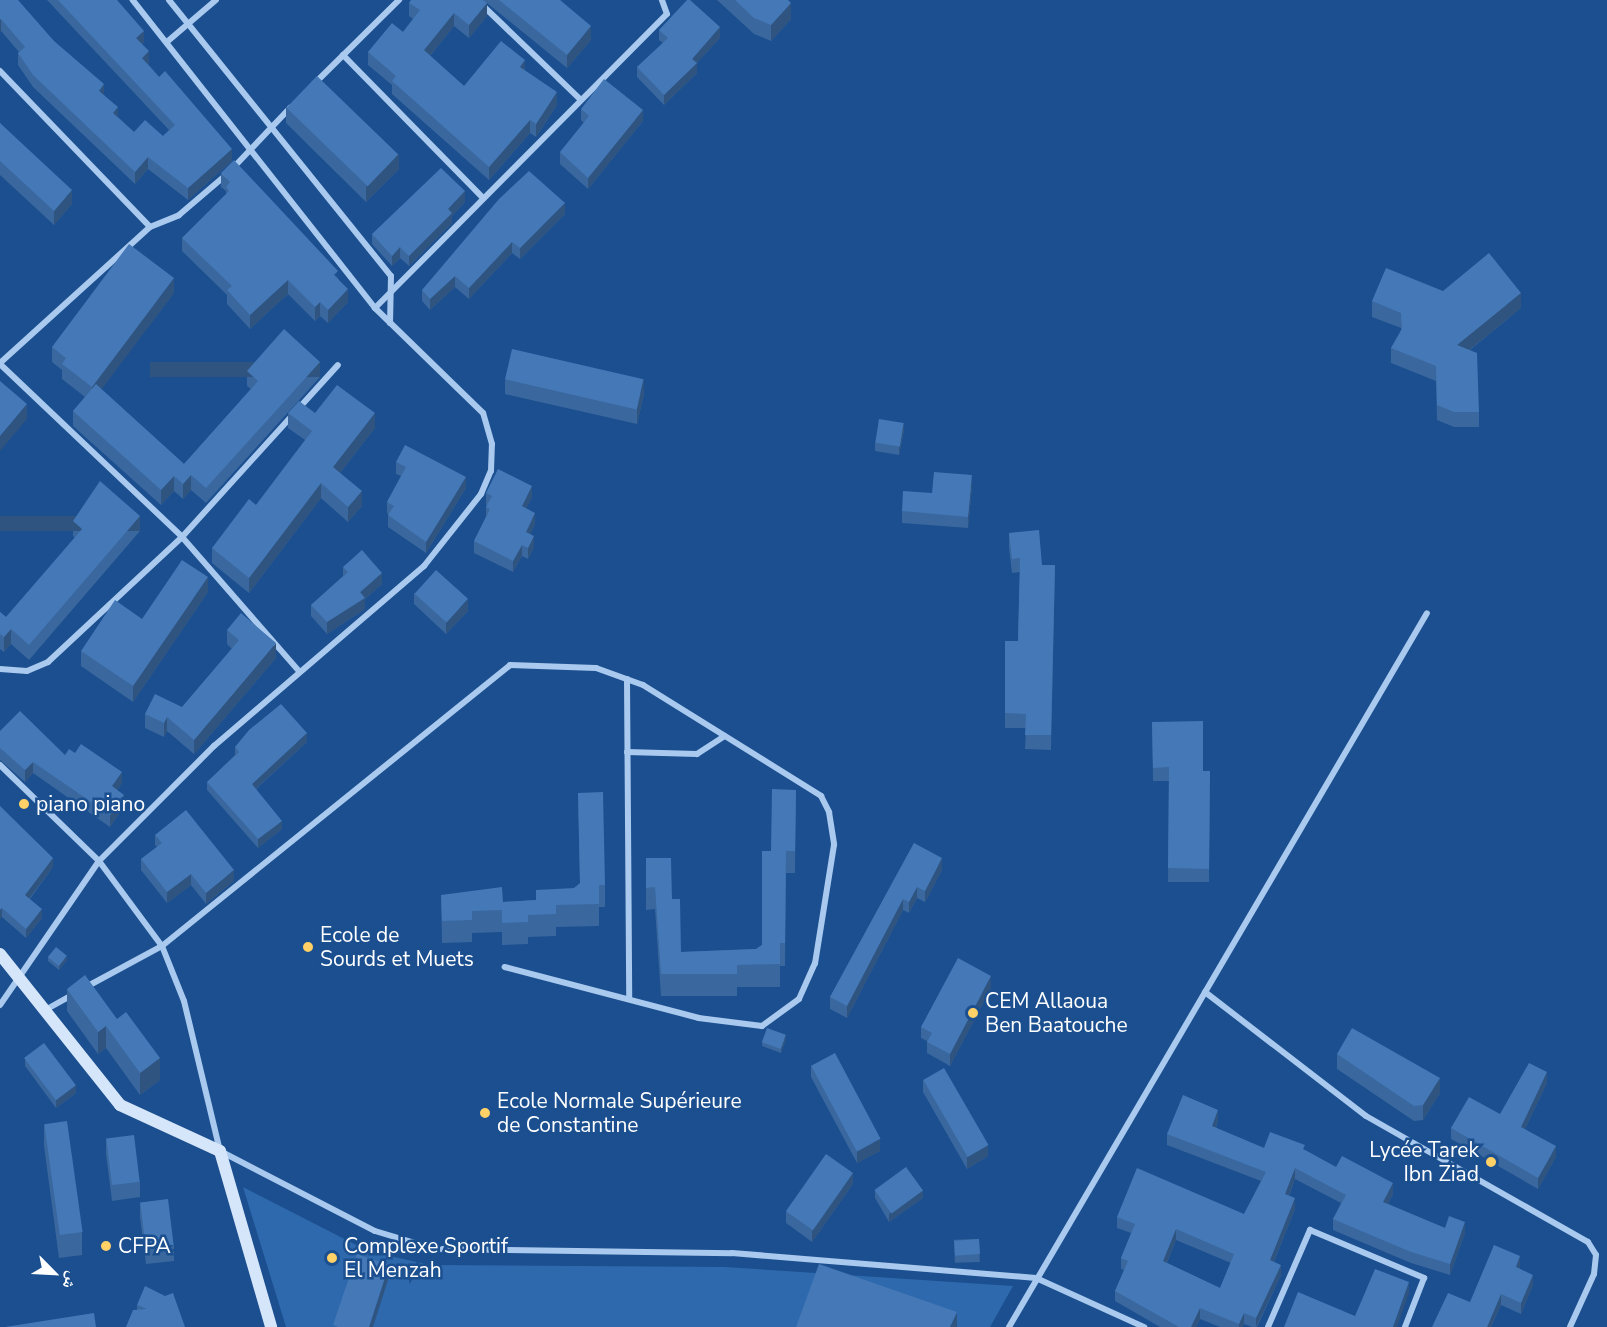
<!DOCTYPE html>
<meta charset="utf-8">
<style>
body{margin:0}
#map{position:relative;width:1607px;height:1327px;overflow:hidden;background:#1b4f8f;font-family:"Nunito Sans","Noto Naskh Arabic",sans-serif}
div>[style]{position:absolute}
.green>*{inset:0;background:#2e69ad}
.street>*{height:6px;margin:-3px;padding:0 3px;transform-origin:3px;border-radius:3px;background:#a9c9ee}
.secondary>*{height:12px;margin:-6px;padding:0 6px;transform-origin:6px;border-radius:6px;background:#d6e6fa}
.wall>*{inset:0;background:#3a679d;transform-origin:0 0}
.shaded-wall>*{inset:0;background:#305480;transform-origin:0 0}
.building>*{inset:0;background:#4478b7;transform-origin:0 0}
.dots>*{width:16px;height:16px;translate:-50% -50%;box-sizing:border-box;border:3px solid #1b4f8f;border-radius:50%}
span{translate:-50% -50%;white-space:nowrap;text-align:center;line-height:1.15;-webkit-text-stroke:5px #1b4f8f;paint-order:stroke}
.poi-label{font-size:21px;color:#fff}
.left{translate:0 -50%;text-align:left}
.right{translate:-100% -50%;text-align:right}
.north{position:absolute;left:24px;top:1243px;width:60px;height:60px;-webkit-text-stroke:4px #1b4f8f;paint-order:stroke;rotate:114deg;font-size:16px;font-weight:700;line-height:24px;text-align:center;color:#fff}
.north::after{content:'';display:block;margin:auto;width:21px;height:27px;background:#fff;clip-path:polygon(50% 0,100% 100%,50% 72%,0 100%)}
</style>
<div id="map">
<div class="green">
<div style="clip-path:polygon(243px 1187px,368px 1251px,430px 1265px,725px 1267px,1013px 1286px,990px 1327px,286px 1327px)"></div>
</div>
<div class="street">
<div style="left:169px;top:0;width:354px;rotate:51.2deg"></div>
<div style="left:391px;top:276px;width:47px;rotate:91.2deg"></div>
<div style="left:477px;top:0;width:143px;rotate:43.9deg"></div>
<div style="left:168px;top:41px;width:63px;rotate:-40.5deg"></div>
<div style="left:343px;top:55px;width:199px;rotate:45.6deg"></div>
<div style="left:0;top:71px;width:216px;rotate:46.1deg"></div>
<div style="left:150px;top:227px;width:31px;rotate:-22deg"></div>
<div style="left:179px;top:215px;width:62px;rotate:-40.4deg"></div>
<div style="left:314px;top:84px;width:120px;rotate:-44.7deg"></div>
<div style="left:233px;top:168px;width:83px;rotate:-46.5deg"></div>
<div style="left:375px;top:308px;width:414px;rotate:-45.2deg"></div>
<div style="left:667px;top:14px;width:15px;rotate:-110deg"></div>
<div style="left:0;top:363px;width:202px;rotate:-42.2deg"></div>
<div style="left:0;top:364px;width:251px;rotate:43.5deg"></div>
<div style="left:182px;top:537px;width:176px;rotate:48.9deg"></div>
<div style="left:0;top:669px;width:27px;rotate:4deg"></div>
<div style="left:27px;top:671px;width:23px;rotate:-23deg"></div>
<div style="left:48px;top:662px;width:183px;rotate:-43deg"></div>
<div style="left:182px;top:537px;width:232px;rotate:-47.8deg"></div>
<div style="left:627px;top:679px;width:318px;rotate:89.6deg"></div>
<div style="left:627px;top:752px;width:70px;rotate:1.6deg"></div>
<div style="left:697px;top:754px;width:33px;rotate:-33deg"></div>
<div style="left:0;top:765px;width:138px;rotate:44.1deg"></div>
<div style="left:99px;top:861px;width:106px;rotate:53.5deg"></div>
<div style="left:162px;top:946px;width:59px;rotate:68.2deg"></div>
<div style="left:184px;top:1001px;width:154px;rotate:76.5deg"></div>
<div style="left:220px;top:1151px;width:174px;rotate:27.3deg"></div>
<div style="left:375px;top:1231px;width:63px;rotate:16.7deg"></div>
<div style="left:435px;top:1249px;width:297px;rotate:0.8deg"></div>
<div style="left:732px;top:1253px;width:305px;rotate:4.7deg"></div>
<div style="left:1036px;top:1278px;width:119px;rotate:24.4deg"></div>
<div style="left:86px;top:987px;width:86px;rotate:-28.3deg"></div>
<div style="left:162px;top:946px;width:447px;rotate:-38.9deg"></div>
<div style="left:510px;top:665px;width:86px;rotate:2deg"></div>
<div style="left:596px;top:668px;width:50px;rotate:19.9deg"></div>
<div style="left:643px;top:685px;width:210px;rotate:31.9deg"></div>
<div style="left:821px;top:796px;width:18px;rotate:63deg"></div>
<div style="left:829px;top:812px;width:33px;rotate:81deg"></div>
<div style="left:834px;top:845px;width:120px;rotate:99.1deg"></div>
<div style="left:815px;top:963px;width:39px;rotate:114deg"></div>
<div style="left:799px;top:999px;width:46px;rotate:143.9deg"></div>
<div style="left:762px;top:1026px;width:64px;rotate:-172.8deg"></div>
<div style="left:699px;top:1018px;width:201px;rotate:-165.3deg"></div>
<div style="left:1205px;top:992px;width:203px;rotate:37.6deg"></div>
<div style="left:1366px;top:1116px;width:255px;rotate:29.6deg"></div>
<div style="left:1588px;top:1242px;width:15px;rotate:58deg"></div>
<div style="left:1596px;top:1255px;width:19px;rotate:96deg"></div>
<div style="left:1594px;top:1274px;width:58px;rotate:114.4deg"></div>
<div style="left:0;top:1005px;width:175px;rotate:-55.5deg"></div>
<div style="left:99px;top:861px;width:163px;rotate:-45deg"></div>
<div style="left:214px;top:746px;width:277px;rotate:-40.6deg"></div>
<div style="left:424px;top:566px;width:92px;rotate:-51.6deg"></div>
<div style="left:481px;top:494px;width:25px;rotate:-67deg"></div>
<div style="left:491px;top:471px;width:27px;rotate:-88deg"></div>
<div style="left:492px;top:444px;width:32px;rotate:-106deg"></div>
<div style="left:483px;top:413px;width:151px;rotate:-135.8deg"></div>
<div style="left:375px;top:308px;width:392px;rotate:-128.2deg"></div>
<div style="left:47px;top:1009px;width:29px;rotate:-29deg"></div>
<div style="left:1009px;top:1327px;width:827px;rotate:-59.65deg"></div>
<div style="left:1268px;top:1327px;width:106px;rotate:-66.6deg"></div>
<div style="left:1310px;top:1230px;width:124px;rotate:22.8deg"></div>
<div style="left:1424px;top:1278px;width:53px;rotate:111.2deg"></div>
</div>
<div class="secondary">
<div style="left:0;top:954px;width:193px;rotate:51.5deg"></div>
<div style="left:120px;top:1105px;width:110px;rotate:24.7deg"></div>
<div style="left:220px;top:1151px;width:183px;rotate:73.8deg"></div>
</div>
<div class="wall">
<div style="clip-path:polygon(0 0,54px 41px,104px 95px,118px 117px,134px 132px,163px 136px,169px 130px,47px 0,117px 0,144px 42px,142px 44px,149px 63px,148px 64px,232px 161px,188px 200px,148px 169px,135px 184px,33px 87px,18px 65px,18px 53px,19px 52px,1px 31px)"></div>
<div style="clip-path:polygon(411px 0,560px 0,591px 40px,567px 68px,487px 3px,487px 16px,469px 38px,454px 26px,430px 56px,464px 86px,525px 71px,557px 105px,536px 137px,530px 133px,489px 180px,392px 94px,392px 85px,368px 65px,368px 52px,403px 32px,413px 19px,409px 16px,409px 3px)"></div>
<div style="clip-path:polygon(717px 0,788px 0,791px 19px,771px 41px,754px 34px)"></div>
<div style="clip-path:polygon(659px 30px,720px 38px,697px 63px,697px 73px,664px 105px,637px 77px,637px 67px,663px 43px,659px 40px)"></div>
<div style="clip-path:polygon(286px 107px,399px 169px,366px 202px,286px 123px)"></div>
<div style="clip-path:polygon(581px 109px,643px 121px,588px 189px,560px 164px,560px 152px,584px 123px,581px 120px)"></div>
<div style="clip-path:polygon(0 123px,72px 204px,54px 225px,0 175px)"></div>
<div style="clip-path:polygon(221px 173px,338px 278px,348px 302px,328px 323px,320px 316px,315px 321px,288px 294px,250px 329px,227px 304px,227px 295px,182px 251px,182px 238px,226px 195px,226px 191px,221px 187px)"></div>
<div style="clip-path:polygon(465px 202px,452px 216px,452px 223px,409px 266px,400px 258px,392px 266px,372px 244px,372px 234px)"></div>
<div style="clip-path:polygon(565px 214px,520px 259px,512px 253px,469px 299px,455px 287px,430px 310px,422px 301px,422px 290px)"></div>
<div style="clip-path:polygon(1443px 291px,1521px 308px,1470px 350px,1479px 412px,1479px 427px,1454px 427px,1437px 420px,1436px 381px,1391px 363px,1391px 348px,1401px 330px,1401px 328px,1372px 317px,1372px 301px)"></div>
<div style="clip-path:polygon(174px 293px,101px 389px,184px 464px,251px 389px,247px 386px,247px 371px,320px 377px,206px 503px,191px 490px,183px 499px,174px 491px,161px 505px,73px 426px,73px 411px,85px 397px,62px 379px,62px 370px,52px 362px,52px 347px)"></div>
<div style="clip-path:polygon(505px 379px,644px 394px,637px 424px,505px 394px)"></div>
<div style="clip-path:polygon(288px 413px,315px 413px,375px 428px,340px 473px,362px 506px,348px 522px,321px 498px,249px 593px,212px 563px,212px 548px,256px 505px,305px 440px,288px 428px)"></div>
<div style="clip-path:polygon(904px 430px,899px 455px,875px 451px,875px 443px)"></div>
<div style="clip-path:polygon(396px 462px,466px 488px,426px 553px,388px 527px,388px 514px,387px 513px,387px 502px,401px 476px,396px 474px)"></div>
<div style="clip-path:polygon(972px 487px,968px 528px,902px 523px,902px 511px)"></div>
<div style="clip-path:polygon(486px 493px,532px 497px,526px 508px,535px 524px,530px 534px,534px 547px,528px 559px,522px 556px,513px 572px,474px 553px,474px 541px,486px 517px,486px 507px,487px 505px,486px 505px)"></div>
<div style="clip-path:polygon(73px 521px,140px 531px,29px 660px,11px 644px,4px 652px,0 649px,0 612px,6px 617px,75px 538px,73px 536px)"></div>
<div style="clip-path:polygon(1009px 533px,1042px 565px,1055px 565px,1051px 750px,1025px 749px,1026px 728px,1005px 728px,1005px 641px,1018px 641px,1020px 572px,1012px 573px,1009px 548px)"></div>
<div style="clip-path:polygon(343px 567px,382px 584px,365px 599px,365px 609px,327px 634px,311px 616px,311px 605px,343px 576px)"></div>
<div style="clip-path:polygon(208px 592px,133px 702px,81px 666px,81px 651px)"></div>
<div style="clip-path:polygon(414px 593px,468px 611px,446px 634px,414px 604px)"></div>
<div style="clip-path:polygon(227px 630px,276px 658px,194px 754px,167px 731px,164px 737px,145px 728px,145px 714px,182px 707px,232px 649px,227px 644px)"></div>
<div style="clip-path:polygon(1152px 722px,1203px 771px,1210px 771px,1209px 882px,1168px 882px,1169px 781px,1153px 781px)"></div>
<div style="clip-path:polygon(0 731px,65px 755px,122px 783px,117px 790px,124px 806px,110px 827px,33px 773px,25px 782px,0 760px)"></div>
<div style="clip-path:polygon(307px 742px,256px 789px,282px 829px,258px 848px,207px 790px,207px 782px,235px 755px,235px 747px)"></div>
<div style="clip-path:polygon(796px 790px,795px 873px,786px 873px,785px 966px,780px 966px,780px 987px,737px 987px,737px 996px,661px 996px,655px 909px,646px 910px,646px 858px,672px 899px,681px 952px,756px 949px,762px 945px,771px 851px)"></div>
<div style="clip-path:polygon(578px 793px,605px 885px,605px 907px,599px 907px,599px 926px,556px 927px,556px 936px,528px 937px,528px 944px,502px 945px,502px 932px,472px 933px,472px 942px,442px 943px,441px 895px,503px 902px,536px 900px,574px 888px,580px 884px)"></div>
<div style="clip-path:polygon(0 806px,53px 867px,30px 899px,42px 918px,26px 938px,2px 917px)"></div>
<div style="clip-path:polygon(155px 835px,234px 881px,206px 904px,191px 885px,167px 903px,141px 870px,141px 859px,157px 847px,155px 845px)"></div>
<div style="clip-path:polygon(914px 843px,942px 870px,925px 902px,917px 898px,909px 913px,903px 910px,847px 1018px,830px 1009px,830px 997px)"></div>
<div style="clip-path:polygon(48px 957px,67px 960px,59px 970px,48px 961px)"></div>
<div style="clip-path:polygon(991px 988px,950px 1066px,927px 1053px,927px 1041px,921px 1038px,921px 1027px)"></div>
<div style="clip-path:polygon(67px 989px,117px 1019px,160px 1080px,140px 1095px,106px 1048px,98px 1054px,67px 1011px)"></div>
<div style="clip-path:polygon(786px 1039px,781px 1053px,762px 1046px,762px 1042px)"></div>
<div style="clip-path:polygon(1337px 1054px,1440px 1093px,1423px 1120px,1414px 1121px,1337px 1069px)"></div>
<div style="clip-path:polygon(25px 1059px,76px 1093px,56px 1108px,25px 1066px)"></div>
<div style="clip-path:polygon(811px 1065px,880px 1151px,857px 1163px,811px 1077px)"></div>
<div style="clip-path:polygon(923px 1080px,988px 1156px,967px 1169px,923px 1092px)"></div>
<div style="clip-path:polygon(1547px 1083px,1525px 1129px,1556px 1157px,1538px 1189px,1451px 1139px,1451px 1128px,1500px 1114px)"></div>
<div style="clip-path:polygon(evenodd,1218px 1121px,1216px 1128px,1264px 1148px,1305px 1150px,1336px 1167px,1393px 1194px,1388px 1204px,1445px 1228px,1465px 1233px,1450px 1275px,1411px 1263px,1333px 1230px,1333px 1219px,1341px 1203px,1295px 1179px,1289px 1196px,1295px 1209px,1274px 1262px,1281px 1275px,1257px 1327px,1252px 1327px,1244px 1324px,1242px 1327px,1220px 1327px,1200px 1319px,1196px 1327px,1160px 1327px,1115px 1301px,1115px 1291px,1124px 1270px,1121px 1269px,1121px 1258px,1131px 1233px,1117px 1228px,1117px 1217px,1244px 1214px,1261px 1181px,1167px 1145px,1167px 1134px,1218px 1121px,1176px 1240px,1231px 1263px,1220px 1288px,1167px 1263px,1176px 1240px)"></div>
<div style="clip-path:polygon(44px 1124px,82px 1232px,82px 1255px,59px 1258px,44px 1146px)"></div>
<div style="clip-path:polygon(106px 1139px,140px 1182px,140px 1197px,112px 1201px,106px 1154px)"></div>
<div style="clip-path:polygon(853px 1184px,812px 1242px,786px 1223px,786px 1212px)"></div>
<div style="clip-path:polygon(875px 1190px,923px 1198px,889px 1222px,875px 1198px)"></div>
<div style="clip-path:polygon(140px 1202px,174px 1246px,174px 1261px,146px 1264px,140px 1217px)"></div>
<div style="left:979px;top:1239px;width:23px;height:25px;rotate:88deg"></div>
<div style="clip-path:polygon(1520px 1267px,1520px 1269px,1533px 1285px,1521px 1314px,1501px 1305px,1491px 1327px,1432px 1327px,1470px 1302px)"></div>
<div style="clip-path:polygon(137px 1305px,185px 1327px,137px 1310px)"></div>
</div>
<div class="shaded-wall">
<div style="clip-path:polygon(487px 3px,487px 16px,469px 38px,469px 25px)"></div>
<div style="clip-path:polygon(791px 3px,791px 19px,771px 41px,771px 25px)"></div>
<div style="clip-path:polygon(454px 13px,454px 26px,424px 63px,424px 50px)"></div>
<div style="clip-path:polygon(1px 19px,1px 31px,0 32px,0 20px)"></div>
<div style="clip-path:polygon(591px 26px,591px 40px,567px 68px,567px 55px)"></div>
<div style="clip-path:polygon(720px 27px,720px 38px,696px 64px,697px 63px,697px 73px,664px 105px,664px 95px,692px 59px)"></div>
<div style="clip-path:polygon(144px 31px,144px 42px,136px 50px,136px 38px)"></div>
<div style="clip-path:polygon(149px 51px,149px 63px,142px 70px,142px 58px)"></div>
<div style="clip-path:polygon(525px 60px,525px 74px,520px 67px)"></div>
<div style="clip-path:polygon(104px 84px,104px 96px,99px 91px)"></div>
<div style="clip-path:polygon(557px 92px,557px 105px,536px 137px,536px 124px)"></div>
<div style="clip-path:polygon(118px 107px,118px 119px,113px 113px)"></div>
<div style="clip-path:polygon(643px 110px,643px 121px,588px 189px,588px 178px)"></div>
<div style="clip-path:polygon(530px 120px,530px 133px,489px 180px,489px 167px)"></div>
<div style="clip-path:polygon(232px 149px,232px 161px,188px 200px,188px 188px)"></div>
<div style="clip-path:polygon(399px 154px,399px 169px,366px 202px,366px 187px)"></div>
<div style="clip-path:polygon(148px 157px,148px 169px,135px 184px,135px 172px)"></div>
<div style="clip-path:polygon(72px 190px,72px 204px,54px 225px,54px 211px)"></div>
<div style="clip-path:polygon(465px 191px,465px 202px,452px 216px,452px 223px,409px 266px,409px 256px,448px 209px)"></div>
<div style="clip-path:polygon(565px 203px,565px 214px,520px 259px,520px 248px)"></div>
<div style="clip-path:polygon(512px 242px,512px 253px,469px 299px,469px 288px)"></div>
<div style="clip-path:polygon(400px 247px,400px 258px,392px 266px,392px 256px)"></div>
<div style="clip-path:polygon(455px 276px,455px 287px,430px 310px,430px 299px)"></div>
<div style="clip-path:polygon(174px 278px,174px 293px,92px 402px,92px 387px)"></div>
<div style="clip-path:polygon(288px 280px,288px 294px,250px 329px,250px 315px)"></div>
<div style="clip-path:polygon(348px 289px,348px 302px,328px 323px,328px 310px)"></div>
<div style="clip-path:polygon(1521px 293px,1521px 308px,1457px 360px,1457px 345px)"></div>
<div style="clip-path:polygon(320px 302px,320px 316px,315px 321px,315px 307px)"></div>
<div style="left:320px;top:362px;width:15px;height:170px;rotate:90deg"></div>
<div style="clip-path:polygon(644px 379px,644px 394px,637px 424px,637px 409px)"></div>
<div style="clip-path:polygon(27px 404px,27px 419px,0 451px,0 436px)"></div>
<div style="clip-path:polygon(375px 413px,375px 428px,333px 482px,333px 467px)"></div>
<div style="clip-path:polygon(904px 423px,904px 430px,899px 455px,899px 447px)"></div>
<div style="clip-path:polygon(191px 475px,191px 490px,183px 499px,183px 484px)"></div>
<div style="clip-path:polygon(972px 475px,972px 487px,968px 528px,968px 517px)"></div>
<div style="clip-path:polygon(174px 476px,174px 491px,161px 505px,161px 490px)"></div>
<div style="clip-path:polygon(466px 477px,466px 488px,426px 553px,426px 542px)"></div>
<div style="clip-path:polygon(321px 483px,321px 498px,249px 593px,249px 578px)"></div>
<div style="clip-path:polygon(532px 486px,532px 497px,522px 517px,522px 506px)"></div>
<div style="clip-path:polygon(362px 491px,362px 506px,348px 522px,348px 507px)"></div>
<div style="clip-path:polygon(535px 513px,535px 524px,526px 543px,526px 532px)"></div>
<div style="left:140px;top:516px;width:15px;height:170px;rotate:90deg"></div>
<div style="clip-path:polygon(534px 536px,534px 547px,528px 559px,528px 548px)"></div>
<div style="clip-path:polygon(522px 545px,522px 556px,513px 572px,513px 561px)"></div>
<div style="clip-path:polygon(382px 573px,382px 584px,365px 599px,365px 609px,327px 634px,327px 622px)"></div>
<div style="clip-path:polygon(208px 577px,208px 592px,133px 702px,133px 686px)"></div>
<div style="clip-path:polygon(468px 599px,468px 611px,446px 634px,446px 623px)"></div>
<div style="clip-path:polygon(11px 629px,11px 644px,4px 652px,4px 637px)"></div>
<div style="clip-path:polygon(276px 643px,276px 658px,194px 754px,194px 740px)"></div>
<div style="clip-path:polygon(167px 717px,167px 731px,164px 737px,164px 723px)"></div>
<div style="clip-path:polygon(307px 733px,307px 742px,252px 792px,252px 784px)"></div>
<div style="clip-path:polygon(33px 762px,33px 773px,25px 782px,25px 770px)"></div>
<div style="clip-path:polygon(122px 772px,122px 783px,112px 798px,112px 786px)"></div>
<div style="clip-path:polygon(124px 795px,124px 806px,110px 827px,110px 815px)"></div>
<div style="clip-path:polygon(282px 821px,282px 829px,258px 848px,258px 839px)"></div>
<div style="clip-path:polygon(53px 858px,53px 867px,25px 904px,25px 895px)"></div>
<div style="clip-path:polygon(942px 858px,942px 870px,925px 902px,925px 891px)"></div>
<div style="clip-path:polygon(234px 870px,234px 881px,206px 904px,206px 893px)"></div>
<div style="clip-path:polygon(191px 874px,191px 885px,167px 903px,167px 892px)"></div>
<div style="clip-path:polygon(917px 887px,917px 898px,909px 913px,909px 902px)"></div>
<div style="clip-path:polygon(903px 899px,903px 910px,847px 1018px,847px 1006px)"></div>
<div style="clip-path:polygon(2px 908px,2px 917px,0 919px,0 910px)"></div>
<div style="clip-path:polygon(42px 909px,42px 918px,26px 938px,26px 929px)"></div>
<div style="clip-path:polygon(67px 956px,67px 960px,59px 970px,59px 966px)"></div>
<div style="clip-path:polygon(991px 976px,991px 988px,950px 1066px,950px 1054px)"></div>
<div style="clip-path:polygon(106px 1026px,106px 1048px,98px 1054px,98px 1032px)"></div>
<div style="clip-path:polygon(786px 1035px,786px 1039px,781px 1053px,781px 1049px)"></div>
<div style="clip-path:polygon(160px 1058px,160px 1080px,140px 1095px,140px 1073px)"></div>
<div style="clip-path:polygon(1547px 1072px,1547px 1083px,1521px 1137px,1521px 1127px)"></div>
<div style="clip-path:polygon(1440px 1078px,1440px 1093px,1423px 1120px,1423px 1105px)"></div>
<div style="clip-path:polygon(76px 1085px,76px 1093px,56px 1108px,56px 1100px)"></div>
<div style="clip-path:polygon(1218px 1110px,1218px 1121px,1212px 1137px,1212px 1126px)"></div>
<div style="clip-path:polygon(880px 1139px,880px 1151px,857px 1163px,857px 1152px)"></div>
<div style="clip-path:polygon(988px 1145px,988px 1156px,967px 1169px,967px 1157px)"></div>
<div style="clip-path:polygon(1556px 1146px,1556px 1157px,1538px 1189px,1538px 1178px)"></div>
<div style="clip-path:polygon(1295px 1168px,1295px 1179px,1285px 1205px,1285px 1194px)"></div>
<div style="clip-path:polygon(853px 1173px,853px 1184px,812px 1242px,812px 1231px)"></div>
<div style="clip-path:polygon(1393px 1183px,1393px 1194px,1383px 1213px,1383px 1202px)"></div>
<div style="clip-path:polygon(923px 1190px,923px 1198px,889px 1222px,889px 1214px)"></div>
<div style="clip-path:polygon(1295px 1198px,1295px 1209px,1270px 1271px,1270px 1260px)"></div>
<div style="clip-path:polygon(1465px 1222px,1465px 1233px,1450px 1275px,1450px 1264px)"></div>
<div style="clip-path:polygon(1176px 1229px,1176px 1240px,1163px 1272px,1163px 1261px)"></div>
<div style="clip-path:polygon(1520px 1256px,1520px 1267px,1516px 1278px,1516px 1267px)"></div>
<div style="clip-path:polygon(389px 1265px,389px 1277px,373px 1327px,369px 1327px)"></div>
<div style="clip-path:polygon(1281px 1265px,1281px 1275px,1256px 1327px,1256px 1318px)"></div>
<div style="clip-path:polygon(1533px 1275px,1533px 1285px,1521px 1314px,1521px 1303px)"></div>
<div style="clip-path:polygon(1409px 1282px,1409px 1293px,1397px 1327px,1393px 1327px)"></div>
<div style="clip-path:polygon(1501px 1294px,1501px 1305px,1491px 1327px,1487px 1327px)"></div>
<div style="clip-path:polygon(1200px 1308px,1200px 1319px,1196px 1327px,1191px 1327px)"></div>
<div style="clip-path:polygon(957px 1312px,957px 1327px,950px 1327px)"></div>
<div style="clip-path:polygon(1244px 1313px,1244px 1324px,1242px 1327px,1239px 1327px,1239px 1324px)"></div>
</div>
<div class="building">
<div style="clip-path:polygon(0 0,18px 0,54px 41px,104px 84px,99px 91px,118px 107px,113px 113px,134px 132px,145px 120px,163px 136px,175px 125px,58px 0,117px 0,144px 31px,136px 38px,149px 51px,142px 58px,159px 77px,165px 71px,232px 149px,188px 188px,148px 157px,135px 172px,33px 75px,18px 53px,25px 47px,1px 19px,0 20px)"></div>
<div style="clip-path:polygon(411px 0,483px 0,487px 3px,469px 25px,454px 13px,424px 50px,464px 86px,501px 41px,525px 60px,520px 67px,557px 92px,536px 124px,530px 120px,489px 167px,392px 81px,396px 76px,368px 52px,392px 23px,403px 32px,420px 10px,409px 3px)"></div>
<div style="clip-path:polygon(499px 0,560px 0,591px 26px,567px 55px)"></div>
<div style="clip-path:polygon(687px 0,690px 0,720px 27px,692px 59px,697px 63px,664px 95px,637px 67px,668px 38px,659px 30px)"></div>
<div style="clip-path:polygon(735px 0,788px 0,791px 3px,771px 25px,754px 18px)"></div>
<div style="left:317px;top:76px;width:113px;height:44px;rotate:44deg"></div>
<div style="clip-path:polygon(604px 79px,643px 110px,588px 178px,560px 152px,589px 116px,581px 109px)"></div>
<div style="clip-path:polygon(0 123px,72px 190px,54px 211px,0 161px)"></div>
<div style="clip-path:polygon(234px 160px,338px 271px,334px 275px,348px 289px,328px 310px,320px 302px,315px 307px,288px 280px,250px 315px,227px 290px,232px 286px,182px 238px,229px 191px,226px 187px,230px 182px,221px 173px)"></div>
<div style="clip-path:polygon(441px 168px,465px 191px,448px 209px,452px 213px,409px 256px,400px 247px,392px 256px,372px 234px)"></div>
<div style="clip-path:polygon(529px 171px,565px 203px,520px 248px,512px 242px,469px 288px,455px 276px,430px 299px,422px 290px,499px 199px)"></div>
<div style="clip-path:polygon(129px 244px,174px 278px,92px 387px,62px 364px,66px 358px,52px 347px)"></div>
<div style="clip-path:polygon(1489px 253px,1521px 293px,1457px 345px,1477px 353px,1479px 412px,1454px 412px,1437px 405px,1436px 366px,1391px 348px,1402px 329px,1401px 313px,1372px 301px,1386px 268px,1443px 291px)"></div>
<div style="clip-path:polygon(284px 329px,320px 362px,206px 488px,191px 475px,183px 484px,174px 476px,161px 490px,73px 411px,96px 384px,184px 464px,258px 381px,247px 371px)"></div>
<div style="left:512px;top:349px;width:135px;height:31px;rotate:13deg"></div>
<div style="clip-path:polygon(0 381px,27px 404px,0 436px)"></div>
<div style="clip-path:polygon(337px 385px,375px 413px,333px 467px,362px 491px,348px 507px,321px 483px,249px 578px,212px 548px,249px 499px,256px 505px,312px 431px,288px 413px,299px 401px,315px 413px)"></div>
<div style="left:879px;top:419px;width:25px;height:24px;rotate:9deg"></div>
<div style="clip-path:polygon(405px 445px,466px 477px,426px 542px,388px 515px,394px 506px,387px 502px,406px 467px,396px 462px)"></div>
<div style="clip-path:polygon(498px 469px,532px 486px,522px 506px,535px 513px,526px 532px,534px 536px,528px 548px,522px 545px,513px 561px,474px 541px,490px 509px,486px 507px,492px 496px,486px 493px)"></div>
<div style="clip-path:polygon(934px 472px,972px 475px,968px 517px,902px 511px,903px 491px,932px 493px)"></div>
<div style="clip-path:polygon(100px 481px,140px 516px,29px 645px,11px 629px,4px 637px,0 634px,0 612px,6px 617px,82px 529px,73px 521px)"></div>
<div style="clip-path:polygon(1039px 530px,1042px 565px,1055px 565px,1051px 735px,1025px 735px,1026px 714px,1005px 713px,1005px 641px,1018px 641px,1020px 558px,1012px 559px,1009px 533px)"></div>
<div style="clip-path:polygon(362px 550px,382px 573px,360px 592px,365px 598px,327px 622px,311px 605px,348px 572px,343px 567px)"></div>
<div style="clip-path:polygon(182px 560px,208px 577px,133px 686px,81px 651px,115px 600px,142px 619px)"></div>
<div style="left:436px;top:570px;width:43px;height:32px;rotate:42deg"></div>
<div style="clip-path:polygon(241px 613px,276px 643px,194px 740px,167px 717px,164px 723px,145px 714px,155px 694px,182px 707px,239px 640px,227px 630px)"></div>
<div style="clip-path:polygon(281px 704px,307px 733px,252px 784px,282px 821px,258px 839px,207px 782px,239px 752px,235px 747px,249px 730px)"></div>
<div style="clip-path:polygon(20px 711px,65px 755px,69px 749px,75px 753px,81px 744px,122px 772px,112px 786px,124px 795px,110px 815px,33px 762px,25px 770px,0 748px,0 731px)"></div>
<div style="clip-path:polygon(1203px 721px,1203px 771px,1210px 771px,1209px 869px,1168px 868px,1169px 767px,1153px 768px,1152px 722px)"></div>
<div style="clip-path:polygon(772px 789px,796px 790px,795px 851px,786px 851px,785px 943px,780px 943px,780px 964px,737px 965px,737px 974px,661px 974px,655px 887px,646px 888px,646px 858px,671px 858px,672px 899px,680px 899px,681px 952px,756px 949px,762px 945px,762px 851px,771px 851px)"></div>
<div style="clip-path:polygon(603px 792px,605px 885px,599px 885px,599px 904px,556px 905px,556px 914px,528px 915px,528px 922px,502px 923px,502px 910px,472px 911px,472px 920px,442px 921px,441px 895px,502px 887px,503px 902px,536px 900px,536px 890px,574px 888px,580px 883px,578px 793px)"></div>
<div style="clip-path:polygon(0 806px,53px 858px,25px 895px,42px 909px,26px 929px,2px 908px,0 910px)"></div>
<div style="clip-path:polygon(186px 810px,234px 870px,206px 893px,191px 874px,167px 892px,141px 859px,162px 843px,155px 835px)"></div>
<div style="clip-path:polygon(914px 843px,942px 858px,925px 891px,917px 887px,909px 902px,903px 899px,847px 1006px,830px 997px)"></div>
<div style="left:56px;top:947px;width:14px;height:13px;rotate:39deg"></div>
<div style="clip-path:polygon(958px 958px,991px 976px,950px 1054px,927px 1042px,932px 1033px,921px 1027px)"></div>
<div style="clip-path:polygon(85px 975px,117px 1019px,126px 1012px,160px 1058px,140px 1073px,106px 1026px,98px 1032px,67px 989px)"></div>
<div style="left:767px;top:1028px;width:20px;height:15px;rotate:20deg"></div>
<div style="clip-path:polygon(1352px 1028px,1440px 1078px,1423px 1105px,1414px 1106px,1337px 1054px)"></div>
<div style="left:44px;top:1043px;width:53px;height:25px;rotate:53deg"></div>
<div style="left:835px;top:1053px;width:97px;height:27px;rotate:62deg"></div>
<div style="clip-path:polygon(1529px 1063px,1547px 1072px,1521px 1127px,1556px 1146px,1538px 1178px,1451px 1128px,1469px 1097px,1500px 1114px)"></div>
<div style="left:944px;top:1068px;width:89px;height:24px;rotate:60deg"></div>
<div style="clip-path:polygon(evenodd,1183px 1095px,1218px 1110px,1212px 1126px,1264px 1148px,1270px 1132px,1305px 1145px,1303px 1149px,1336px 1167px,1342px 1156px,1393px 1183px,1383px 1202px,1445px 1228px,1449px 1216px,1465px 1222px,1450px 1264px,1411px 1252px,1333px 1219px,1346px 1195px,1295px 1168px,1285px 1194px,1295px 1198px,1270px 1260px,1281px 1265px,1256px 1318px,1244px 1313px,1239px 1324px,1200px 1308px,1191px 1327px,1179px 1327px,1115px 1291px,1128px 1261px,1121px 1258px,1135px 1224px,1117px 1217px,1137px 1168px,1244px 1214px,1266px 1172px,1167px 1134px,1183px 1095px,1176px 1229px,1234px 1254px,1220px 1288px,1163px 1261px,1176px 1229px)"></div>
<div style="left:67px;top:1121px;width:112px;height:23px;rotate:82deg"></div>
<div style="left:134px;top:1135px;width:47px;height:28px;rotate:83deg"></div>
<div style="left:826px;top:1154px;width:33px;height:70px;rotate:35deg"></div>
<div style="left:906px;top:1167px;width:29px;height:39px;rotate:54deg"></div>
<div style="left:168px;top:1199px;width:47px;height:28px;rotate:83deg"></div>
<div style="left:979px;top:1239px;width:15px;height:25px;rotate:86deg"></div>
<div style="clip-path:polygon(1494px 1245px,1520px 1256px,1516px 1267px,1533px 1275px,1521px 1303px,1501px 1294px,1487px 1327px,1432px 1327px,1448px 1293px,1470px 1302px)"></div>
<div style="clip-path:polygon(357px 1254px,389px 1265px,369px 1327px,338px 1327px,333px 1325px)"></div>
<div style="clip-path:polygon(819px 1264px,957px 1312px,950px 1327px,796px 1327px)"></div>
<div style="clip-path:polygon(1375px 1269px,1409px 1282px,1393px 1327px,1284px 1327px,1298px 1292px,1355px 1316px)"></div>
<div style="clip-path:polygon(145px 1286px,165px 1296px,173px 1293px,185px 1327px,126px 1327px,133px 1310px,146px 1309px,137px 1305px)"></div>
<div style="clip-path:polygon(94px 1313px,96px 1327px,5px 1327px)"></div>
</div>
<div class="dots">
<div style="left:24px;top:804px;background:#ffd166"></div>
<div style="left:308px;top:947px;background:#ffd166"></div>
<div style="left:973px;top:1013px;background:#ffd166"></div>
<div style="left:485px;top:1113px;background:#ffd166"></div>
<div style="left:1491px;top:1162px;background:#ffd166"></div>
<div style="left:106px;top:1246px;background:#ffd166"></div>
<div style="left:332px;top:1258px;background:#ffd166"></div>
</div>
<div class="poi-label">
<span class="left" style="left:36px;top:804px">piano piano</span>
<span class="left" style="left:320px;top:947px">Ecole de<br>Sourds et Muets</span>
<span class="left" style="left:985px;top:1013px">CEM Allaoua<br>Ben Baatouche</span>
<span class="left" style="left:497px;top:1113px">Ecole Normale Supérieure<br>de Constantine</span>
<span class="right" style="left:1479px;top:1162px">Lycée Tarek<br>Ibn Ziad</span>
<span class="left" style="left:118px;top:1246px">CFPA</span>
<span class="left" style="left:344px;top:1258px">Complexe Sportif<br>El Menzah</span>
</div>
<div class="north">ش</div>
</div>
